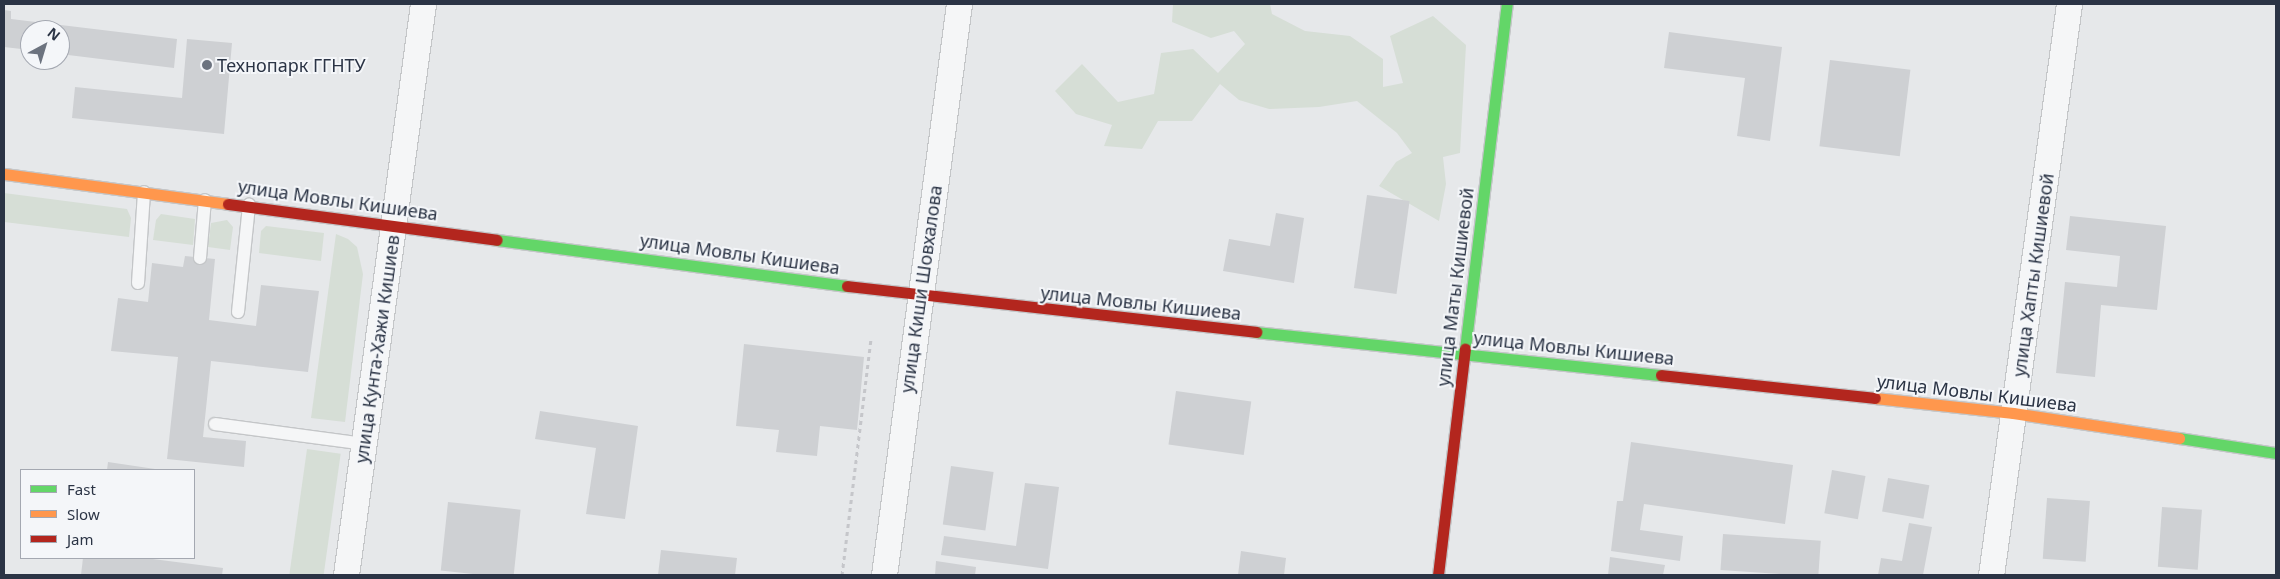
<!DOCTYPE html>
<meta charset="utf-8">
<style>
body{margin:0}
#map{position:relative;width:2280px;height:579px;overflow:hidden;background:#e6e8ea;font-family:"Noto Sans",sans-serif}
div>[style]{position:absolute}
.green>*{inset:0;background:#d6ded6;transform-origin:0 0}
.building>*{inset:0;background:#ced0d3;transform-origin:0 0}
.path>*{height:3px;margin-top:-1.5px;transform-origin:0;background:repeating-linear-gradient(90deg,#c5c6ca 0 4px,transparent 0 8px)}
.roads{filter:drop-shadow(1px 0 #c4c6c8) drop-shadow(-1px 0 #c4c6c8) drop-shadow(0 1px #c4c6c8) drop-shadow(0 -1px #c4c6c8)}
.lane>*{height:12px;margin:-6px;padding:0 6px;transform-origin:6px;border-radius:6px;background:#f5f6f7}
.street>*{height:25px;margin:-12.5px;padding:0 12.5px;transform-origin:12.5px;border-radius:12.5px;background:#f5f6f7}
.fast>*{height:11px;margin:-5.5px;padding:0 5.5px;transform-origin:5.5px;border-radius:5.5px;background:#63d668}
.slow>*{height:11px;margin:-5.5px;padding:0 5.5px;transform-origin:5.5px;border-radius:5.5px;background:#ff974d}
.jam>*{height:11px;margin:-5.5px;padding:0 5.5px;transform-origin:5.5px;border-radius:5.5px;background:#b3261e}
.dots>*{width:14px;height:14px;translate:-50% -50%;box-sizing:border-box;border:2px solid #f4f6f9;border-radius:50%}
span{translate:-50% -50%;white-space:nowrap;text-align:center;line-height:1.15;-webkit-text-stroke:4px #f4f6f9;paint-order:stroke}
.poi-label{font-size:18px;color:#2b3445}
.left{translate:0 -50%;text-align:left}
.street-label{font-size:18px;color:#2b3445}
.frame{position:absolute;inset:0;border:5px solid #2b3445;pointer-events:none}
.legend{position:absolute;left:20px;top:469px;width:175px;height:90px;box-sizing:border-box;background:#f4f6f9;border:1px solid #a4a8b1;margin:0;padding:6px 9px;list-style:none;font-size:15px;color:#2b3445}
.legend li{display:flex;align-items:center;gap:10px;height:25px}
.legend b{width:25px;border:1px solid #a4a8b1}
.north{position:absolute;left:20px;top:20px;width:50px;height:50px;box-sizing:border-box;background:#f4f6f9;border:1px solid #a4a8b1;border-radius:50%;rotate:39deg;font-size:14px;font-weight:700;line-height:20px;text-align:center;color:#2b3445}
.north::after{content:'';display:block;margin:auto;width:18px;height:22px;background:#6c737f;clip-path:polygon(50% 0,100% 100%,50% 72%,0 100%)}
</style>
<div id="map">
<div class="green">
<div style="clip-path:polygon(1173px 4px,1270px 4px,1272px 14px,1305px 31px,1350px 36px,1383px 59px,1383px 87px,1403px 83px,1390px 36px,1433px 16px,1466px 45px,1460px 153px,1443px 157px,1446px 184px,1439px 221px,1379px 186px,1396px 162px,1412px 153px,1397px 133px,1357px 101px,1319px 107px,1269px 109px,1239px 100px,1220px 84px,1192px 121px,1158px 121px,1142px 149px,1104px 146px,1112px 125px,1076px 114px,1055px 91px,1082px 64px,1118px 102px,1154px 94px,1161px 53px,1193px 49px,1218px 73px,1245px 44px,1234px 31px,1211px 38px,1172px 22px)"></div>
<div style="clip-path:polygon(4px 193px,127px 209px,131px 218px,129px 237px,4px 222px)"></div>
<div style="clip-path:polygon(161px 214px,195px 219px,193px 245px,153px 240px,156px 220px)"></div>
<div style="clip-path:polygon(227px 220px,233px 227px,230px 250px,208px 247px,211px 223px)"></div>
<div style="clip-path:polygon(266px 226px,324px 233px,321px 261px,259px 253px,261px 231px)"></div>
<div style="clip-path:polygon(336px 234px,348px 239px,357px 247px,363px 274px,345px 422px,311px 418px)"></div>
<div style="left:307px;top:449px;width:34px;height:127px;rotate:8deg"></div>
</div>
<div class="building">
<div style="clip-path:polygon(4px 10px,11px 11px,11px 19px,177px 39px,174px 68px,60px 54px,60px 30px,30px 30px,30px 50px,4px 47px)"></div>
<div style="clip-path:polygon(1669px 32px,1782px 47px,1770px 141px,1737px 136px,1745px 78px,1664px 68px)"></div>
<div style="clip-path:polygon(187px 39px,232px 43px,224px 134px,72px 118px,75px 87px,182px 98px)"></div>
<div style="left:1830px;top:60px;width:81px;height:87px;rotate:7deg"></div>
<div style="left:1367px;top:195px;width:43px;height:94px;rotate:8deg"></div>
<div style="clip-path:polygon(1276px 213px,1304px 218px,1294px 283px,1223px 271px,1229px 239px,1270px 246px)"></div>
<div style="clip-path:polygon(2070px 216px,2166px 226px,2157px 310px,2101px 305px,2095px 377px,2056px 373px,2065px 282px,2117px 287px,2120px 256px,2066px 250px)"></div>
<div style="clip-path:polygon(185px 256px,215px 259px,209px 320px,256px 326px,261px 285px,319px 291px,308px 372px,211px 361px,203px 437px,246px 441px,244px 467px,167px 459px,178px 357px,111px 351px,118px 298px,148px 302px,152px 263px,183px 267px)"></div>
<div style="clip-path:polygon(744px 344px,864px 357px,857px 430px,820px 426px,817px 456px,776px 452px,779px 430px,736px 426px)"></div>
<div style="left:1176px;top:391px;width:76px;height:54px;rotate:8deg"></div>
<div style="clip-path:polygon(540px 411px,638px 426px,625px 519px,586px 514px,596px 448px,535px 439px)"></div>
<div style="clip-path:polygon(1631px 442px,1793px 465px,1785px 524px,1644px 504px,1640px 530px,1683px 536px,1680px 561px,1611px 551px,1617px 501px,1623px 501px)"></div>
<div style="clip-path:polygon(108px 462px,155px 469px,155px 470px,107px 470px)"></div>
<div style="left:951px;top:466px;width:43px;height:59px;rotate:8deg"></div>
<div style="left:1832px;top:470px;width:34px;height:44px;rotate:10deg"></div>
<div style="left:1888px;top:478px;width:42px;height:34px;rotate:10deg"></div>
<div style="clip-path:polygon(1025px 483px,1059px 487px,1048px 569px,941px 555px,944px 536px,1016px 546px)"></div>
<div style="left:2047px;top:498px;width:43px;height:61px;rotate:4deg"></div>
<div style="left:448px;top:502px;width:73px;height:69px;rotate:6deg"></div>
<div style="left:2162px;top:507px;width:40px;height:60px;rotate:4deg"></div>
<div style="clip-path:polygon(1909px 523px,1932px 527px,1923px 575px,1878px 575px,1881px 558px,1902px 561px)"></div>
<div style="left:1723px;top:534px;width:98px;height:36px;rotate:4deg"></div>
<div style="clip-path:polygon(661px 550px,737px 558px,735px 575px,658px 575px)"></div>
<div style="clip-path:polygon(1241px 551px,1286px 558px,1284px 575px,1238px 575px)"></div>
<div style="clip-path:polygon(1610px 557px,1665px 565px,1663px 575px,1608px 575px)"></div>
<div style="clip-path:polygon(83px 558px,145px 558px,223px 568px,222px 575px,81px 575px)"></div>
<div style="clip-path:polygon(936px 561px,976px 567px,975px 575px,935px 575px)"></div>
</div>
<div class="path">
<div style="left:842px;top:575px;width:239px;rotate:-83deg"></div>
</div>
<div class="roads">
<div class="lane">
<div style="left:200px;top:258px;width:58px;rotate:-85.1deg"></div>
<div style="left:138px;top:283px;width:91px;rotate:-86.2deg"></div>
<div style="left:238px;top:312px;width:108px;rotate:-84.1deg"></div>
<div style="left:215px;top:424px;width:150px;rotate:7.6deg"></div>
</div>
<div class="street">
<div style="left:346px;top:575px;width:576px;rotate:-82.32deg"></div>
<div style="left:884px;top:575px;width:576px;rotate:-82.52deg"></div>
<div style="left:1991px;top:575px;width:576px;rotate:-82.22deg"></div>
</div>
<div class="fast">
<div style="left:497px;top:240px;width:353px;rotate:7.5deg"></div>
<div style="left:1256px;top:332px;width:407px;rotate:6.1deg"></div>
<div style="left:1465px;top:349px;width:348px;rotate:-83.1deg"></div>
<div style="left:2179px;top:438px;width:98px;rotate:8.8deg"></div>
</div>
<div class="slow">
<div style="left:4px;top:174px;width:226px;rotate:7.6deg"></div>
<div style="left:1875px;top:398px;width:139px;rotate:6.2deg"></div>
<div style="left:2013px;top:413px;width:168px;rotate:8.6deg"></div>
</div>
<div class="jam">
<div style="left:228px;top:204px;width:271px;rotate:7.6deg"></div>
<div style="left:847px;top:286px;width:412px;rotate:6.4deg"></div>
<div style="left:1661px;top:375px;width:215px;rotate:6.1deg"></div>
<div style="left:1438px;top:575px;width:228px;rotate:-83.2deg"></div>
</div>
</div>
<div class="dots">
<div style="left:207px;top:65px;background:#6c737f"></div>
</div>
<div class="poi-label">
<span class="left" style="left:217px;top:65px">Технопарк ГГНТУ</span>
</div>
<div class="street-label">
<span style="left:338px;top:200px;rotate:8deg">улица Мовлы Кишиева</span>
<span style="left:740px;top:254px;rotate:8deg">улица Мовлы Кишиева</span>
<span style="left:2033px;top:275px;rotate:-82deg">улица Хапты Кишиевой</span>
<span style="left:1455px;top:287px;rotate:-83deg">улица Маты Кишиевой</span>
<span style="left:921px;top:289px;rotate:-82deg">улица Киши Шовхалова</span>
<span style="left:1141px;top:303px;rotate:6deg">улица Мовлы Кишиева</span>
<span style="left:1574px;top:348px;rotate:6deg">улица Мовлы Кишиева</span>
<span style="left:377px;top:349px;rotate:-82deg">улица Кунта-Хажи Кишиев</span>
<span style="left:1977px;top:393px;rotate:7deg">улица Мовлы Кишиева</span>
</div>
<div class="frame"></div>
<ul class="legend">
<li><b style="height:6px;background:#63d668"></b>Fast</li>
<li><b style="height:6px;background:#ff974d"></b>Slow</li>
<li><b style="height:6px;background:#b3261e"></b>Jam</li>
</ul>
<div class="north">N</div>
</div>
